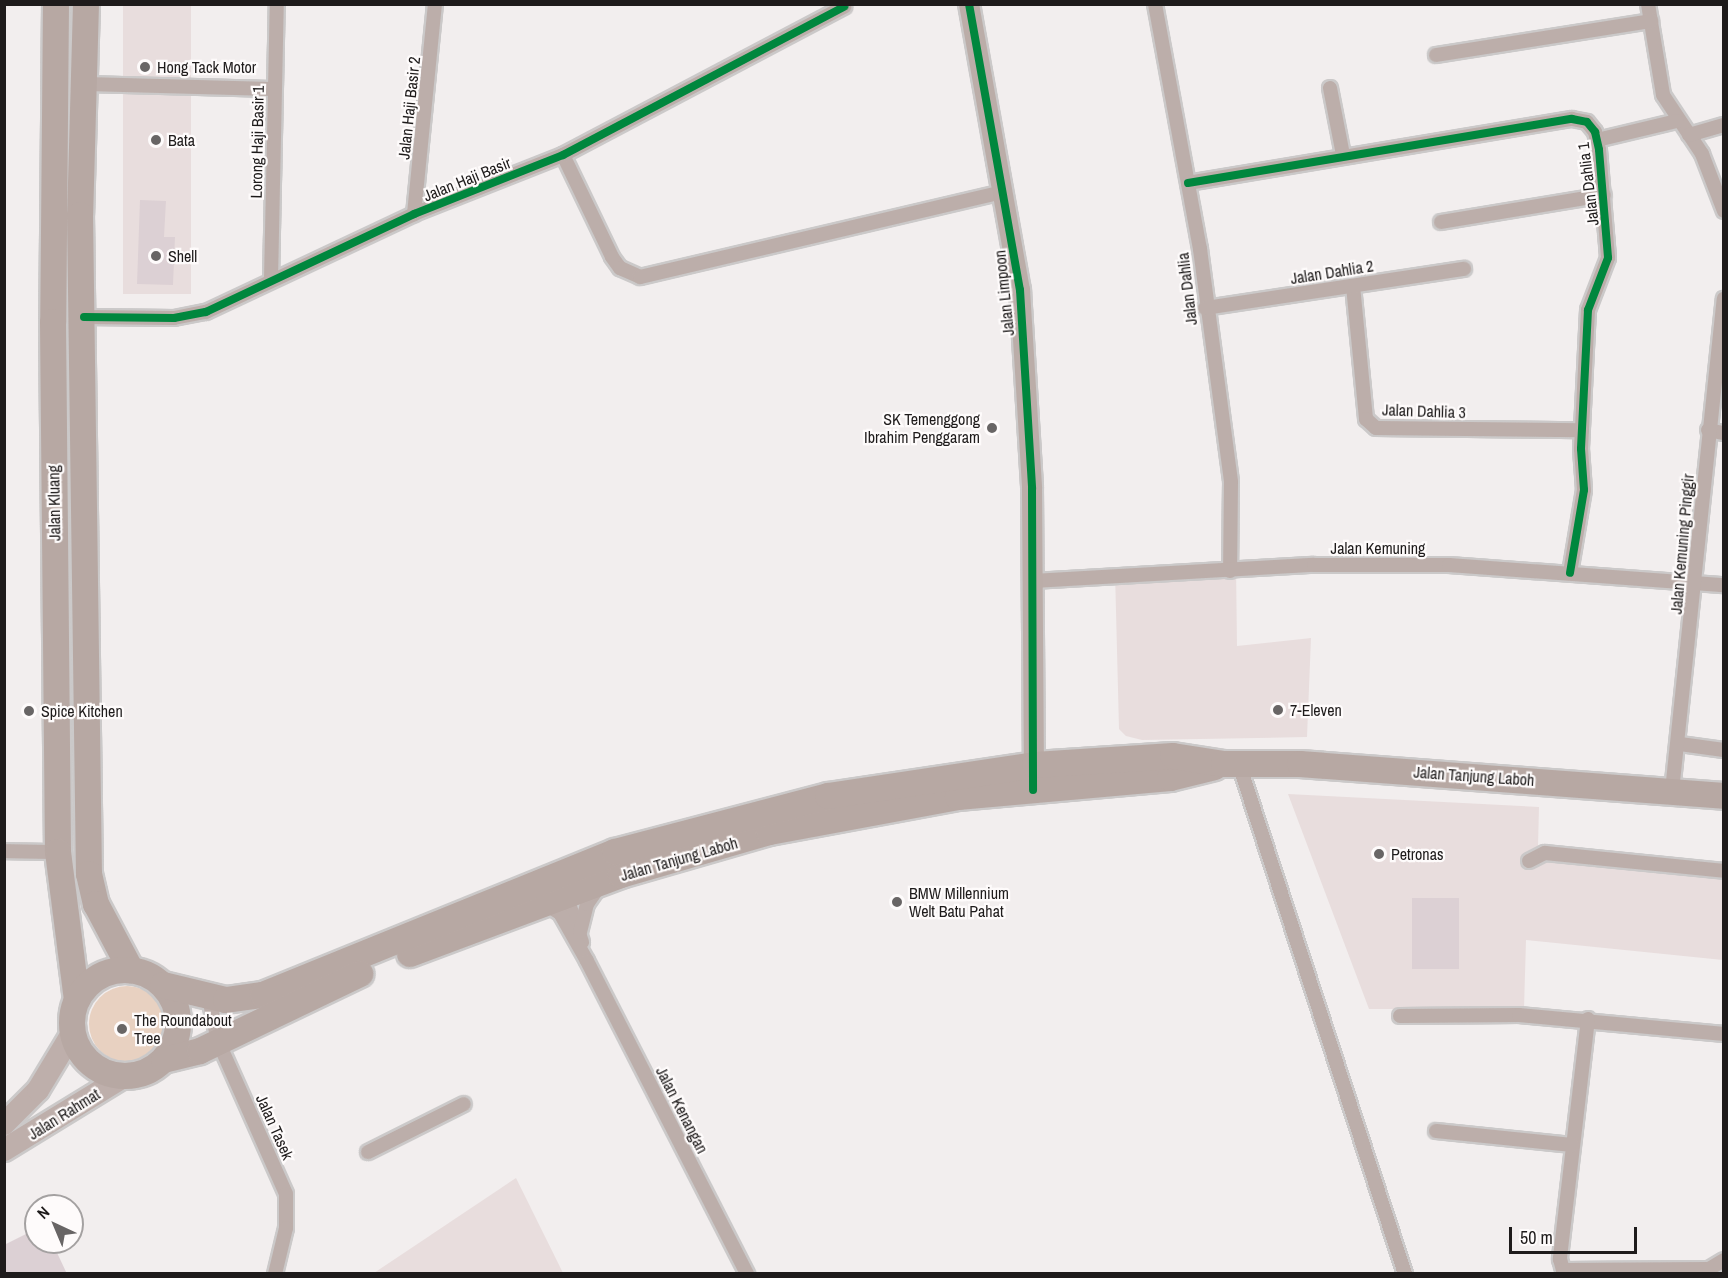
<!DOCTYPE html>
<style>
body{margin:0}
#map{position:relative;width:1728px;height:1278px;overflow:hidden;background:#f2eeee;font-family:"Archivo Narrow",sans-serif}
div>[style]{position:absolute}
.built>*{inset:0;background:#e8dddd;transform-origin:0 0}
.green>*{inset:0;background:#e8d1c1}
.round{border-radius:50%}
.building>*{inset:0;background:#dcd0d4;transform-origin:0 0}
.roads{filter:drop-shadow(2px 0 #cbc9c9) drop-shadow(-2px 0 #cbc9c9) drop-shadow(0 2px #cbc9c9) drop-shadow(0 -2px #cbc9c9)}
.street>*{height:14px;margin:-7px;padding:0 7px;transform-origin:7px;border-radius:7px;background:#bcaeaa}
.secondary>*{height:20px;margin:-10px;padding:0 10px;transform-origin:10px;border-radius:10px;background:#bbada8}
.primary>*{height:22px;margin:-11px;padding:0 11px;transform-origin:11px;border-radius:11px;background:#beafab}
.highway>*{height:26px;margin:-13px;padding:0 13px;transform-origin:13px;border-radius:13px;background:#b7a8a3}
.highway>.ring{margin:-13px;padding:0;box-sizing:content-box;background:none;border:26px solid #b7a8a3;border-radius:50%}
.cycleway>*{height:8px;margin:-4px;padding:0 4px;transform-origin:4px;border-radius:4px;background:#00873e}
.dots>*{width:16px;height:16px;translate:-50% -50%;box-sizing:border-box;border:3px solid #fefbfb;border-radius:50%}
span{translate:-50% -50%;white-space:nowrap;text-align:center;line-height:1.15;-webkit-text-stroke:4.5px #fefbfb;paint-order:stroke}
.poi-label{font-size:16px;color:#1e1b1b}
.left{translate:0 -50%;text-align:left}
.right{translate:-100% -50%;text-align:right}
.street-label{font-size:16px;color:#1e1b1b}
.frame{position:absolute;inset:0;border:6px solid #1e1b1b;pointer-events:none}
.north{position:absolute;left:24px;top:1194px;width:60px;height:60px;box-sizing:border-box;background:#fefbfb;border:2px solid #a4a1a1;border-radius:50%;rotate:316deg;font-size:16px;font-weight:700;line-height:24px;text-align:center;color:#1e1b1b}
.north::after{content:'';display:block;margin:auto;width:21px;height:27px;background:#686565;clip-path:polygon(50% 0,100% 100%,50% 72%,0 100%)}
.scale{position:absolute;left:1509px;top:1227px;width:128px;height:27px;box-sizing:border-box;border:3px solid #1e1b1b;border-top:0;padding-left:8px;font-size:18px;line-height:21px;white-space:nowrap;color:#1e1b1b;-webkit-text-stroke:4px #fefbfb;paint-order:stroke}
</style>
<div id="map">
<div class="built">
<div style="left:123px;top:5px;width:68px;height:289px"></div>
<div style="clip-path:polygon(1236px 565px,1237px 646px,1311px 638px,1307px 737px,1142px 740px,1126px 736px,1119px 729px,1115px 572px)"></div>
<div style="clip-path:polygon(1288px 794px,1539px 807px,1538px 846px,1723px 866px,1723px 960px,1526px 940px,1524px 1009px,1369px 1009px)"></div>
<div style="clip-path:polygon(516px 1178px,563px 1273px,374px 1273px)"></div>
</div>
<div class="green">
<div class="round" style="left:89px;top:986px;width:76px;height:76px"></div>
</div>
<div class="building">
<div style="clip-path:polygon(140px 200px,166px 201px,164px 237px,175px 237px,173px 285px,137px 284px)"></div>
<div style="left:1412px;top:898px;width:47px;height:71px"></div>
<div style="clip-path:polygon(36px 1229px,36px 1242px,52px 1242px,67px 1274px,4px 1274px,4px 1245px)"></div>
</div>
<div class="roads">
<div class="street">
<div style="left:1155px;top:4px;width:249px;rotate:79.6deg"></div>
<div style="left:1200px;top:249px;width:235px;rotate:82.4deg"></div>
<div style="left:1231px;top:482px;width:89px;rotate:90.6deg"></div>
<div style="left:1648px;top:4px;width:92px;rotate:80.6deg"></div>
<div style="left:1663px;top:95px;width:71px;rotate:56.5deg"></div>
<div style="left:1702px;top:154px;width:61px;rotate:68.9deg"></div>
<div style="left:1436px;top:55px;width:218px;rotate:-9deg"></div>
<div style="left:84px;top:84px;width:190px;rotate:1.5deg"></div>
<div style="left:1330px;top:88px;width:68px;rotate:79deg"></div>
<div style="left:1689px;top:135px;width:36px;rotate:-16deg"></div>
<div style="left:1597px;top:140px;width:82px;rotate:-13.4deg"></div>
<div style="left:563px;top:155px;width:113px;rotate:64.3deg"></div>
<div style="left:612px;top:257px;width:14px;rotate:54deg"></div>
<div style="left:620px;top:268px;width:22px;rotate:24deg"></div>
<div style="left:640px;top:277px;width:372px;rotate:-13.2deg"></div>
<div style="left:1188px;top:183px;width:389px;rotate:-9.5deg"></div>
<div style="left:1572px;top:119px;width:15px;rotate:11deg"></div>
<div style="left:1587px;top:122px;width:13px;rotate:51deg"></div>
<div style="left:1595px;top:132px;width:18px;rotate:77deg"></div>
<div style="left:1599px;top:150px;width:108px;rotate:85.2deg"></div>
<div style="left:1608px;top:258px;width:56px;rotate:111deg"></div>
<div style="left:1588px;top:310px;width:139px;rotate:92.9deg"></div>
<div style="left:1581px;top:449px;width:41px;rotate:85.8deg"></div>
<div style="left:1584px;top:490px;width:84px;rotate:99.6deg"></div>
<div style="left:414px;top:214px;width:211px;rotate:-84.3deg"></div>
<div style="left:1441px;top:222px;width:165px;rotate:-9.4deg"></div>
<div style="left:271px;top:280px;width:276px;rotate:-88.8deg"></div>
<div style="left:1353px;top:286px;width:134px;rotate:84.4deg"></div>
<div style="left:1366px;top:419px;width:13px;rotate:42deg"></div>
<div style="left:1376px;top:428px;width:206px;rotate:0.6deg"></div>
<div style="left:1205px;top:308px;width:262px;rotate:-8.6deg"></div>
<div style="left:84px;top:317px;width:90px;rotate:0.6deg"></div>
<div style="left:174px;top:318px;width:33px;rotate:-11deg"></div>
<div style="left:206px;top:312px;width:230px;rotate:-25.2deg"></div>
<div style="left:414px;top:214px;width:160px;rotate:-21.6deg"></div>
<div style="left:563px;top:155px;width:318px;rotate:-27.8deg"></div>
<div style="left:1708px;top:430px;width:16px;rotate:11deg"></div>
<div style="left:1033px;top:581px;width:281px;rotate:-3.3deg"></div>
<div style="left:1314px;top:565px;width:135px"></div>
<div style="left:1449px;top:565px;width:276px;rotate:4.2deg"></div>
<div style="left:1680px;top:744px;width:44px;rotate:7.8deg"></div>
<div style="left:1239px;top:764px;width:536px;rotate:71.97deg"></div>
<div style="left:1672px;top:791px;width:495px;rotate:-84deg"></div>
<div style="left:4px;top:851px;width:54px;rotate:1.1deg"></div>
<div style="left:1529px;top:861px;width:18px;rotate:-27deg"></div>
<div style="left:1545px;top:853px;width:180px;rotate:5.7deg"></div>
<div style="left:565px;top:892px;width:53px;rotate:71.2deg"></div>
<div style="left:545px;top:904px;width:17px;rotate:31deg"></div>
<div style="left:560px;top:913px;width:55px;rotate:60.6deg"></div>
<div style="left:587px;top:961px;width:352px;rotate:62.9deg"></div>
<div style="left:580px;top:932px;width:29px;rotate:-76deg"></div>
<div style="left:587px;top:904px;width:21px;rotate:-55deg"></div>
<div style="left:209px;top:998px;width:44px;rotate:78.2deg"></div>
<div style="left:218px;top:1041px;width:167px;rotate:66deg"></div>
<div style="left:286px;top:1194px;width:34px;rotate:90deg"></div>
<div style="left:286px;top:1228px;width:47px;rotate:103.4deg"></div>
<div style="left:1400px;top:1016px;width:119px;rotate:-0.5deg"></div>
<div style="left:1519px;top:1015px;width:206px;rotate:5.3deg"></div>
<div style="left:1588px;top:1019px;width:242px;rotate:96.7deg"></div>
<div style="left:1560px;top:1259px;width:11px;rotate:75deg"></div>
<div style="left:1563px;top:1270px;width:146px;rotate:-0.4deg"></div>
<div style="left:1709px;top:1269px;width:17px;rotate:-31deg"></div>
<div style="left:1436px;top:1131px;width:137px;rotate:5.9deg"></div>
<div style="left:368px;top:1152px;width:107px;rotate:-26.6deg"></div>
</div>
<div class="secondary">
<div style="left:969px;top:4px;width:291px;rotate:79.9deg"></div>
<div style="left:1020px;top:290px;width:199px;rotate:86.5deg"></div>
<div style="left:1032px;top:489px;width:288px;rotate:89.6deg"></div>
</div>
<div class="primary">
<div style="left:4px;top:1124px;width:48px;rotate:-45deg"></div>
<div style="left:38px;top:1090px;width:68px;rotate:-58.9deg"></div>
<div style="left:4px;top:1150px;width:140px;rotate:-31.5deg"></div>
</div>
<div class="highway">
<div style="left:56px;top:4px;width:318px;rotate:90.5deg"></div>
<div style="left:53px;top:322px;width:530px;rotate:89.46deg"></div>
<div style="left:58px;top:852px;width:149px;rotate:82.7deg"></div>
<div style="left:86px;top:4px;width:211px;rotate:91.6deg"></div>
<div style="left:80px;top:215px;width:659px;rotate:89.22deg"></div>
<div style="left:89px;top:874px;width:31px;rotate:77deg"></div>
<div style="left:96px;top:904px;width:75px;rotate:62.1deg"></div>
<div style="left:410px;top:954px;width:225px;rotate:-20.5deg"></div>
<div style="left:621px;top:875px;width:154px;rotate:-16.2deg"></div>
<div style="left:769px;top:832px;width:192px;rotate:-10.5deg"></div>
<div style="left:958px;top:797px;width:213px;rotate:-5.1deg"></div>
<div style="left:1170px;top:778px;width:46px;rotate:-13.7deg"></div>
<div class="ring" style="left:72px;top:970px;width:80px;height:80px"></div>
<div style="left:163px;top:985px;width:65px;rotate:13.4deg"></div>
<div style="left:226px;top:1000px;width:37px;rotate:-8deg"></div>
<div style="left:263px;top:995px;width:380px;rotate:-22.1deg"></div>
<div style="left:615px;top:852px;width:220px;rotate:-14.7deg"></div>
<div style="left:828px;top:796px;width:209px;rotate:-8.5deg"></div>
<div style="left:1035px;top:765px;width:138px;rotate:-3.7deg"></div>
<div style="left:1173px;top:756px;width:52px;rotate:8.9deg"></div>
<div style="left:1224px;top:764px;width:76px"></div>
<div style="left:1300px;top:764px;width:425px;rotate:4.3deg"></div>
<div style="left:164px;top:1060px;width:37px;rotate:-14deg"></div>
<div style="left:200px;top:1051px;width:178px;rotate:-25.7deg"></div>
</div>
</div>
<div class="cycleway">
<div style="left:969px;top:4px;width:291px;rotate:79.9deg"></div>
<div style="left:1020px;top:290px;width:199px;rotate:86.5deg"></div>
<div style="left:1032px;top:489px;width:301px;rotate:89.8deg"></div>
<div style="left:1188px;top:183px;width:389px;rotate:-9.5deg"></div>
<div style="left:1572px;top:119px;width:15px;rotate:11deg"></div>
<div style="left:1587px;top:122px;width:13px;rotate:51deg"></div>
<div style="left:1595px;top:132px;width:18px;rotate:77deg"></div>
<div style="left:1599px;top:150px;width:108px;rotate:85.2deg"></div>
<div style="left:1608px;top:258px;width:56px;rotate:111deg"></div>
<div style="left:1588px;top:310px;width:139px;rotate:92.9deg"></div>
<div style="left:1581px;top:449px;width:41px;rotate:85.8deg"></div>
<div style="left:1584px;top:490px;width:84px;rotate:99.6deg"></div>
<div style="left:84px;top:317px;width:90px;rotate:0.6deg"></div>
<div style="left:174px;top:318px;width:33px;rotate:-11deg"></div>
<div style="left:206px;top:312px;width:230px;rotate:-25.2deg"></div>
<div style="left:414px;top:214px;width:160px;rotate:-21.6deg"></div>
<div style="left:563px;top:155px;width:318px;rotate:-27.8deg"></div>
</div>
<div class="dots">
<div style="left:145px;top:67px;background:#686565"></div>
<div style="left:156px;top:140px;background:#686565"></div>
<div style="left:156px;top:256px;background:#686565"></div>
<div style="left:992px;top:428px;background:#686565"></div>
<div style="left:1278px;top:710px;background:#686565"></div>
<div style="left:29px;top:711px;background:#686565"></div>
<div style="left:1379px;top:854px;background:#686565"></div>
<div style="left:897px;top:902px;background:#686565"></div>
<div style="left:122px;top:1029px;background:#686565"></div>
</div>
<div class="poi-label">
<span class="left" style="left:157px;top:67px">Hong Tack Motor</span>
<span class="left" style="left:168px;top:140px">Bata</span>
<span class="left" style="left:168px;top:256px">Shell</span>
<span class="right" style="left:980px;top:428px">SK Temenggong<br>Ibrahim Penggaram</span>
<span class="left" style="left:1290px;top:710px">7-Eleven</span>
<span class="left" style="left:41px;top:711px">Spice Kitchen</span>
<span class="left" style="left:1391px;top:854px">Petronas</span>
<span class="left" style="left:909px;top:902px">BMW Millennium<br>Welt Batu Pahat</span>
<span class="left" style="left:134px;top:1029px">The Roundabout<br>Tree</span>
</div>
<div class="street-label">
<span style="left:409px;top:108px;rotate:-84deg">Jalan Haji Basir 2</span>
<span style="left:257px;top:142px;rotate:-89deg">Lorong Haji Basir 1</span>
<span style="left:467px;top:179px;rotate:-22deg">Jalan Haji Basir</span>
<span style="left:1588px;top:184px;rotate:-97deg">Jalan Dahlia 1</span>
<span style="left:1332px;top:272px;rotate:-9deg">Jalan Dahlia 2</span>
<span style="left:1187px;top:289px;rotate:-97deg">Jalan Dahlia</span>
<span style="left:1004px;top:293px;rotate:-96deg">Jalan Limpoon</span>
<span style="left:1424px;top:411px;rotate:2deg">Jalan Dahlia 3</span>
<span style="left:54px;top:503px;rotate:-91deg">Jalan Kluang</span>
<span style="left:1682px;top:544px;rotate:-85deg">Jalan Kemuning Pinggir</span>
<span style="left:1378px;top:548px">Jalan Kemuning</span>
<span style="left:1474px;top:776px;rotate:4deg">Jalan Tanjung Laboh</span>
<span style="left:679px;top:859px;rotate:-16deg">Jalan Tanjung Laboh</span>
<span style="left:682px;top:1110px;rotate:63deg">Jalan Kenangan</span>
<span style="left:64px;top:1114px;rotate:-32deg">Jalan Rahmat</span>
<span style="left:275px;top:1127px;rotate:66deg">Jalan Tasek</span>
</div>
<div class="frame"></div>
<div class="north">N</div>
<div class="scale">50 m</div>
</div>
